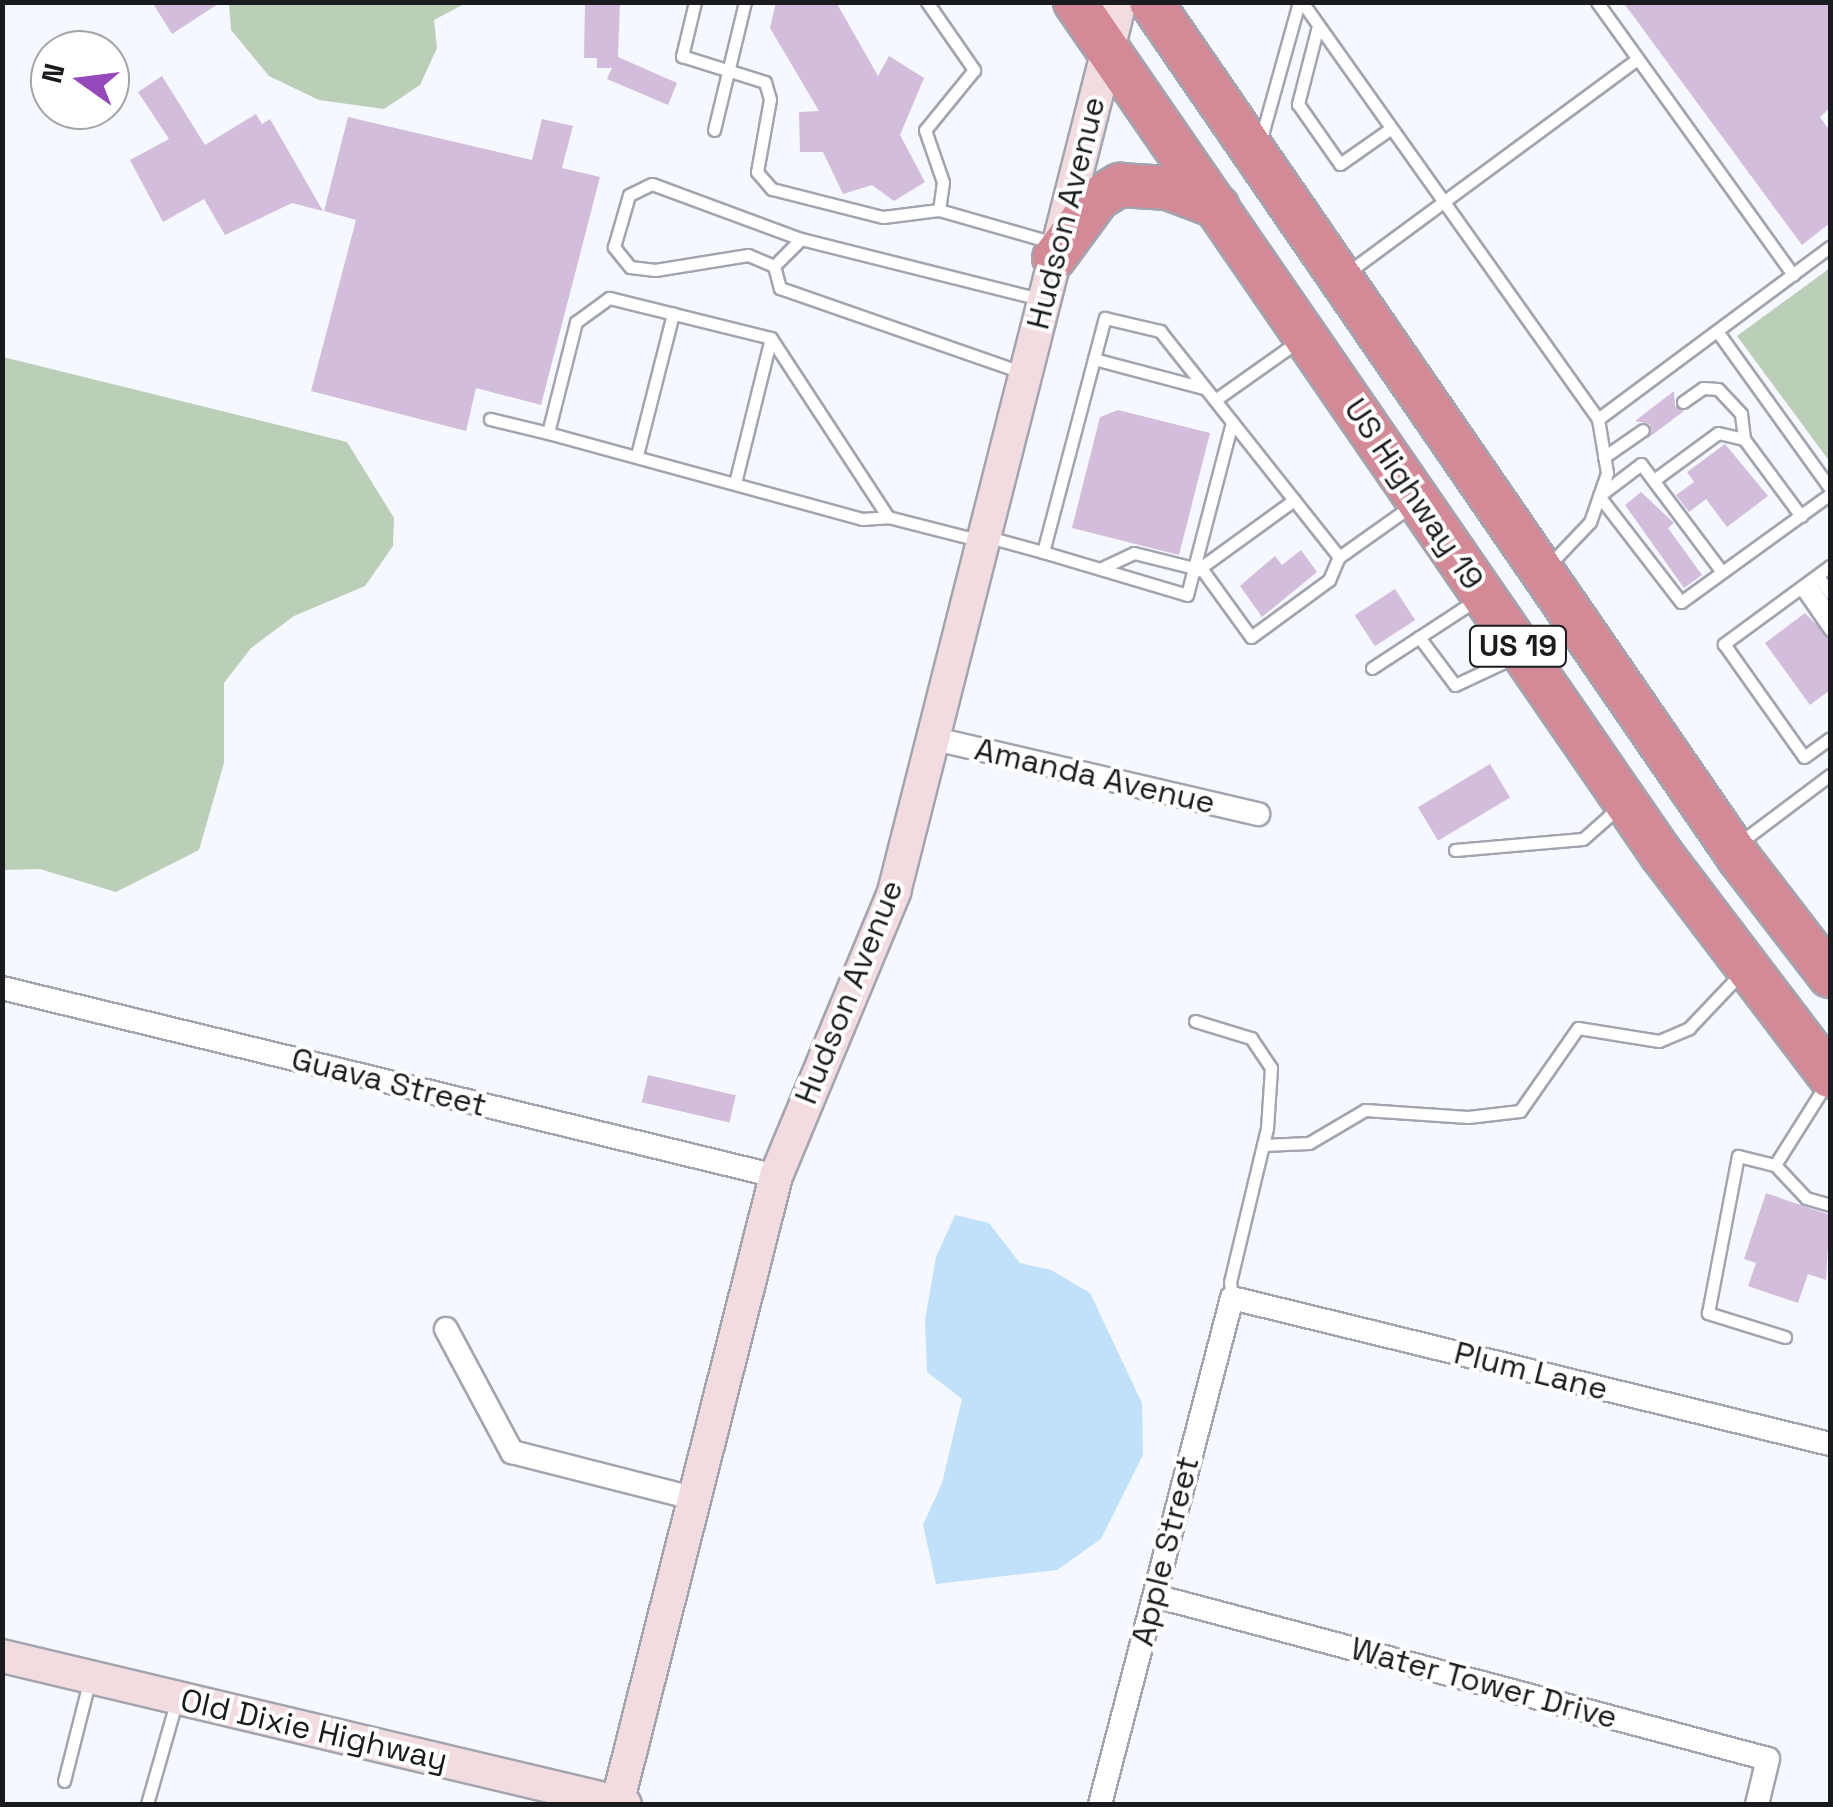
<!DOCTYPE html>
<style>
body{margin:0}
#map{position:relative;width:1833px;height:1807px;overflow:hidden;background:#f6f8ff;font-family:"Space Grotesk",sans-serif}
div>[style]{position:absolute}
.green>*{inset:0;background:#baceb8}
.water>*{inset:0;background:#c1e1fb}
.building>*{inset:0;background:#d2bddd;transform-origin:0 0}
.roads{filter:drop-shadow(2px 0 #a2a4af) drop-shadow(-2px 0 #a2a4af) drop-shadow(0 2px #a2a4af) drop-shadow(0 -2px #a2a4af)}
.lane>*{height:11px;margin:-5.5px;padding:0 5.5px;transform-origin:5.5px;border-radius:5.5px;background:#fff}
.street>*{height:22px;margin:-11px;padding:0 11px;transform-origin:11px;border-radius:11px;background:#fff}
.secondary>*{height:32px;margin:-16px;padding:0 16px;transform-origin:16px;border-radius:16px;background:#f2dce0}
.highway>*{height:42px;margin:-21px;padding:0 21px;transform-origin:21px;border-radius:21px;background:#d38a96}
span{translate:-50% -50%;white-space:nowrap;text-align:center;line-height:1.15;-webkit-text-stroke:8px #fff;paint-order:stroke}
.shield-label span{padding:2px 8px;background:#fff;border:2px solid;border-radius:8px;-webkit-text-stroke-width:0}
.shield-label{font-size:30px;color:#1a1b1f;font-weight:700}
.street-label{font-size:32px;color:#1a1b1f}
.frame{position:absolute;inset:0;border:5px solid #1a1b1f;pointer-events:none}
.north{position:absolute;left:30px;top:30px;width:100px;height:100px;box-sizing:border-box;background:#fff;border:2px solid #a3a4a5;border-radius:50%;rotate:284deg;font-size:28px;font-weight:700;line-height:40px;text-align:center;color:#1a1b1f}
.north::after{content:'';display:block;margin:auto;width:35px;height:45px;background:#9549ba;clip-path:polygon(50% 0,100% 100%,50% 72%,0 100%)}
</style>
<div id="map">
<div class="green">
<div style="clip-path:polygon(229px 3px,229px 2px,466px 3px,434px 20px,437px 48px,420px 85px,384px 109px,319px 100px,269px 76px,231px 30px)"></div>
<div style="clip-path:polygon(1830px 268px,1830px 462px,1737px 336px)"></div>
<div style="clip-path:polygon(3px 357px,347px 442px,394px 518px,393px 546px,365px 586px,294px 616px,251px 648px,224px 683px,224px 763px,199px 850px,116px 892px,40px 869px,3px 870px)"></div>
</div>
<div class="water">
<div style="clip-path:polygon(955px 1215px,989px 1223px,1020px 1263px,1051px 1270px,1090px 1293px,1142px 1403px,1143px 1455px,1101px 1539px,1057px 1570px,936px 1584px,923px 1525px,942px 1483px,962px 1399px,927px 1372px,925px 1320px,936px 1257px)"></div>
</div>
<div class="building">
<div style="clip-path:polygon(152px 2px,221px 2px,172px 34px)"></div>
<div style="clip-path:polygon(585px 2px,620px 2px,618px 57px,677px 83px,668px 105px,607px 79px,612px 68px,597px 68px,597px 58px,584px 58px)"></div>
<div style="clip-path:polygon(776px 2px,836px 2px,878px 76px,889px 56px,924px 78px,900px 135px,925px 182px,894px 201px,872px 185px,843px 194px,823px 152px,800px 152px,799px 112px,819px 111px,770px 28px)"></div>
<div style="clip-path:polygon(1623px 2px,1830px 2px,1830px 108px,1820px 117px,1830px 131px,1830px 223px,1802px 245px)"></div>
<div style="clip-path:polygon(162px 76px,205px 145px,256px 114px,262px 124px,270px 119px,323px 211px,292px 203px,225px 235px,204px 199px,163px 222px,130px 160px,169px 139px,138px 92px)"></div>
<div style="clip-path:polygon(348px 117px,532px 160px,542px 119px,573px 126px,562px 168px,600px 177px,541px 405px,476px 388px,466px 431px,311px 391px,356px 220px,324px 211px)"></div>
<div style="clip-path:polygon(1674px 391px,1675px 406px,1684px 411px,1648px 438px,1650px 424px,1635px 421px)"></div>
<div style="clip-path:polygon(1118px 410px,1210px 433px,1179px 555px,1072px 528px,1100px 417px)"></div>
<div style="clip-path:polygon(1725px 444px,1768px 496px,1727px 527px,1706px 499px,1689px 512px,1676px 495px,1694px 482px,1687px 472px)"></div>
<div style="clip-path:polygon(1641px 492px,1674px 523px,1668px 528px,1702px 575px,1684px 588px,1625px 505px)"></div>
<div style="clip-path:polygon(1301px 550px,1317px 572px,1262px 617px,1240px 586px,1275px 556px,1282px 565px)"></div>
<div style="left:1395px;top:589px;width:37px;height:48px;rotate:57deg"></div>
<div style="clip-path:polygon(1805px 613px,1830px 639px,1830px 690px,1810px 705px,1765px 643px)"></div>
<div style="left:1490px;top:764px;width:39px;height:84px;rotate:59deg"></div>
<div style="left:648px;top:1075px;width:90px;height:28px;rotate:13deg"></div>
<div style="clip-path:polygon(1766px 1193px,1830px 1215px,1826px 1280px,1808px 1274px,1798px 1303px,1748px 1286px,1756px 1263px,1744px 1259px)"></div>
</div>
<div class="roads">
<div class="lane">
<div style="left:695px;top:2px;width:56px;rotate:103.5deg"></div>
<div style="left:682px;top:56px;width:87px;rotate:17.4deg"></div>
<div style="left:765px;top:82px;width:18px;rotate:74deg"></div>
<div style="left:770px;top:99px;width:74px;rotate:100.1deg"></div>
<div style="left:757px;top:172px;width:23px;rotate:49deg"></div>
<div style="left:772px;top:189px;width:114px;rotate:14.2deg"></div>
<div style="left:883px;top:217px;width:56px;rotate:-7.1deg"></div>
<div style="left:939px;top:210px;width:120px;rotate:16deg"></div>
<div style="left:927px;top:2px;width:83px;rotate:55.3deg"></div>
<div style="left:974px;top:70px;width:77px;rotate:129.2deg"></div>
<div style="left:925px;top:130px;width:55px;rotate:70.9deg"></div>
<div style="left:943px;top:182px;width:28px;rotate:98deg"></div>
<div style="left:1302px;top:2px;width:511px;rotate:54.63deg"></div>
<div style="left:1598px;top:419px;width:55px;rotate:80.5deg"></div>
<div style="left:1607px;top:473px;width:52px;rotate:109.1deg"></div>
<div style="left:1590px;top:522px;width:58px;rotate:133.6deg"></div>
<div style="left:1597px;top:2px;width:336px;rotate:54.3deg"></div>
<div style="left:1318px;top:26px;width:81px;rotate:104.4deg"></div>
<div style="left:1298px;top:104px;width:73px;rotate:55deg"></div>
<div style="left:1340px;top:164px;width:61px;rotate:-35deg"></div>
<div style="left:714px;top:130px;width:132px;rotate:-76.4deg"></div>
<div style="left:1260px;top:142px;width:145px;rotate:-74.4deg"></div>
<div style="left:801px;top:239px;width:38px;rotate:135deg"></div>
<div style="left:774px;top:266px;width:23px;rotate:75deg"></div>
<div style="left:780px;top:288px;width:258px;rotate:19.2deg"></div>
<div style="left:774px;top:266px;width:28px;rotate:-157deg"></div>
<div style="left:748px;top:255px;width:94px;rotate:170.8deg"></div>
<div style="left:655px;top:270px;width:25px;rotate:-173deg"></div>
<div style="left:630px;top:267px;width:26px;rotate:-129deg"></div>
<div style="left:614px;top:247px;width:54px;rotate:-73.9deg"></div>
<div style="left:629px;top:195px;width:25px;rotate:-26deg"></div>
<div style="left:652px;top:184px;width:159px;rotate:20.3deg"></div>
<div style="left:801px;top:239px;width:251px;rotate:14.1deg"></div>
<div style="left:1347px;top:273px;width:360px;rotate:-36.4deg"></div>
<div style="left:1717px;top:331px;width:193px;rotate:54.3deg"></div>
<div style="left:1094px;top:359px;width:114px;rotate:14.8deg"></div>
<div style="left:1215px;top:400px;width:100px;rotate:-35.3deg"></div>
<div style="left:1683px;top:402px;width:24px;rotate:-35deg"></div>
<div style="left:1703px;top:388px;width:15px;rotate:4deg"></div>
<div style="left:1718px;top:389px;width:34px;rotate:47deg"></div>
<div style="left:1741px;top:414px;width:25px;rotate:83deg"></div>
<div style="left:490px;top:419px;width:60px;rotate:13.6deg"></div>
<div style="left:1598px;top:419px;width:289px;rotate:-36.6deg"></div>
<div style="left:637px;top:455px;width:146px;rotate:-75.7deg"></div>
<div style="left:1604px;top:457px;width:47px;rotate:-34.7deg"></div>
<div style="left:736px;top:479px;width:145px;rotate:-76.1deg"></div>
<div style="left:1654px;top:480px;width:79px;rotate:-36.3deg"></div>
<div style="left:1718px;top:433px;width:27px;rotate:13deg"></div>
<div style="left:1744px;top:439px;width:96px;rotate:53.5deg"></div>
<div style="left:888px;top:517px;width:214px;rotate:-123.2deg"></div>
<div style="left:771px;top:338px;width:167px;rotate:-166.1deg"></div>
<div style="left:609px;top:298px;width:41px;rotate:144deg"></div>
<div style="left:576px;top:322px;width:114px;rotate:104.2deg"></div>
<div style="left:548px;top:433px;width:326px;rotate:15.3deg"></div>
<div style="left:862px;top:519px;width:26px;rotate:-4deg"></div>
<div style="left:888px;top:517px;width:97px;rotate:14.3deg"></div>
<div style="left:988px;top:537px;width:57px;rotate:15.3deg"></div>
<div style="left:1043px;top:552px;width:242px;rotate:-75.2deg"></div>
<div style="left:1105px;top:318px;width:57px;rotate:13.3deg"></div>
<div style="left:1160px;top:331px;width:288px;rotate:51.6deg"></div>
<div style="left:1339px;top:557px;width:88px;rotate:-35.3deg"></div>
<div style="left:1043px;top:552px;width:150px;rotate:16.6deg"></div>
<div style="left:1187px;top:595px;width:179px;rotate:-75.4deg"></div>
<div style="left:1830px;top:566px;width:132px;rotate:143.7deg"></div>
<div style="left:1724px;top:644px;width:138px;rotate:54.7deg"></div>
<div style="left:1804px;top:757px;width:32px;rotate:-36deg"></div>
<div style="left:1104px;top:567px;width:33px;rotate:-25deg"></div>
<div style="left:1134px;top:553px;width:62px;rotate:14deg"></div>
<div style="left:1201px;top:568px;width:85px;rotate:54.1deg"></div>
<div style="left:1251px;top:637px;width:97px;rotate:-36.2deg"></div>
<div style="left:1329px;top:580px;width:25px;rotate:-67deg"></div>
<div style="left:1196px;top:571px;width:121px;rotate:-35.9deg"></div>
<div style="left:1722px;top:572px;width:135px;rotate:-126.9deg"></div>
<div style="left:1641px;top:464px;width:53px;rotate:142.7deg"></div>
<div style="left:1599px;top:496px;width:134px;rotate:52.3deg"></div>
<div style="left:1681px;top:602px;width:184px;rotate:-35.9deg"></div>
<div style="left:1818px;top:576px;width:21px;rotate:55deg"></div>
<div style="left:1809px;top:582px;width:37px;rotate:56deg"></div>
<div style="left:1801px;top:588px;width:51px;rotate:55.4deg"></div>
<div style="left:1419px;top:637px;width:60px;rotate:53.1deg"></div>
<div style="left:1455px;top:685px;width:66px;rotate:-25deg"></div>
<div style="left:1372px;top:668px;width:124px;rotate:-33.2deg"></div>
<div style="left:1738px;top:844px;width:115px;rotate:-36.9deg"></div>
<div style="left:1455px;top:850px;width:128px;rotate:-4.9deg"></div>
<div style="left:1583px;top:839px;width:47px;rotate:-41.5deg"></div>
<div style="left:1195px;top:1021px;width:59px;rotate:16.9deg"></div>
<div style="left:1251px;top:1038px;width:36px;rotate:56deg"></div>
<div style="left:1271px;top:1068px;width:60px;rotate:93.8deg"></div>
<div style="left:1267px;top:1128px;width:158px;rotate:103.5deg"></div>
<div style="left:1230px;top:1282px;width:16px;rotate:83deg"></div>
<div style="left:1263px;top:1145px;width:46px;rotate:-2.5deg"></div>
<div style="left:1309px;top:1143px;width:65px;rotate:-30.5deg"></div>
<div style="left:1365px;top:1110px;width:103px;rotate:3.9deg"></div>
<div style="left:1468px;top:1117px;width:52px;rotate:-6.6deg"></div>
<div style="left:1520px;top:1111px;width:101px;rotate:-55.1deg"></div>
<div style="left:1578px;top:1028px;width:82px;rotate:9.1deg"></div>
<div style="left:1659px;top:1041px;width:33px;rotate:-23deg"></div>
<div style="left:1689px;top:1028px;width:79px;rotate:-46.5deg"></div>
<div style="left:1775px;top:1165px;width:45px;rotate:46.8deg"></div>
<div style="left:1806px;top:1198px;width:25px;rotate:16deg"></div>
<div style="left:1785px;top:1337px;width:81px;rotate:-162.7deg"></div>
<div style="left:1708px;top:1313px;width:160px;rotate:-79.2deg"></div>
<div style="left:1738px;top:1156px;width:38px;rotate:14deg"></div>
<div style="left:1775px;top:1165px;width:99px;rotate:-57.8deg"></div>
<div style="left:64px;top:1781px;width:106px;rotate:-75.8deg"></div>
<div style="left:147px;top:1804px;width:105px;rotate:-74deg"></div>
</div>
<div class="street">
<div style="left:931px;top:738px;width:336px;rotate:13.1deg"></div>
<div style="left:2px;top:988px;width:797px;rotate:13.65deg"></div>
<div style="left:446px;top:1329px;width:140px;rotate:61.8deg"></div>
<div style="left:512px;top:1452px;width:190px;rotate:14.3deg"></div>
<div style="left:1155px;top:1596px;width:634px;rotate:14.89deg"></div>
<div style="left:1768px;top:1759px;width:46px;rotate:103.7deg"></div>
<div style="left:1100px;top:1804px;width:523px;rotate:-75.38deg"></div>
<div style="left:1232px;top:1298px;width:616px;rotate:13.72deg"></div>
</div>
<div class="secondary">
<div style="left:2px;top:1656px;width:640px;rotate:13.36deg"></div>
<div style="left:617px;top:1804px;width:648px;rotate:-75.79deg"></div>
<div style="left:776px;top:1176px;width:308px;rotate:-67.4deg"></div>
<div style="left:894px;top:892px;width:918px;rotate:-75.75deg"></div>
</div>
<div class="highway">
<div style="left:1075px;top:2px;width:1035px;rotate:55.47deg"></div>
<div style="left:1662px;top:855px;width:278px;rotate:52.8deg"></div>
<div style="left:1151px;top:2px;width:1038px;rotate:55.51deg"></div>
<div style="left:1739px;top:858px;width:149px;rotate:52.4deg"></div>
<div style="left:1054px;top:258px;width:74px;rotate:-53.7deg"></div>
<div style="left:1098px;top:198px;width:26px;rotate:-31deg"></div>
<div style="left:1120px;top:185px;width:48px;rotate:3.6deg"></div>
<div style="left:1168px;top:188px;width:53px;rotate:20.8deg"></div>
</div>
</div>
<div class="shield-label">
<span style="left:1518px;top:646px">US 19</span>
</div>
<div class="street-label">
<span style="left:1066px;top:213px;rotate:-76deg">Hudson Avenue</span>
<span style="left:1414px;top:494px;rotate:56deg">US Highway 19</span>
<span style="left:1095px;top:776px;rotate:13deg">Amanda Avenue</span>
<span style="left:849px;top:992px;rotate:-68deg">Hudson Avenue</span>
<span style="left:389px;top:1082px;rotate:14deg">Guava Street</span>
<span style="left:1531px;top:1371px;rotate:14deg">Plum Lane</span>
<span style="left:1165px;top:1551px;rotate:-76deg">Apple Street</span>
<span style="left:1484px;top:1683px;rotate:15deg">Water Tower Drive</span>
<span style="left:314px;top:1730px;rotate:13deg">Old Dixie Highway</span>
</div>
<div class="frame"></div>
<div class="north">N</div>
</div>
